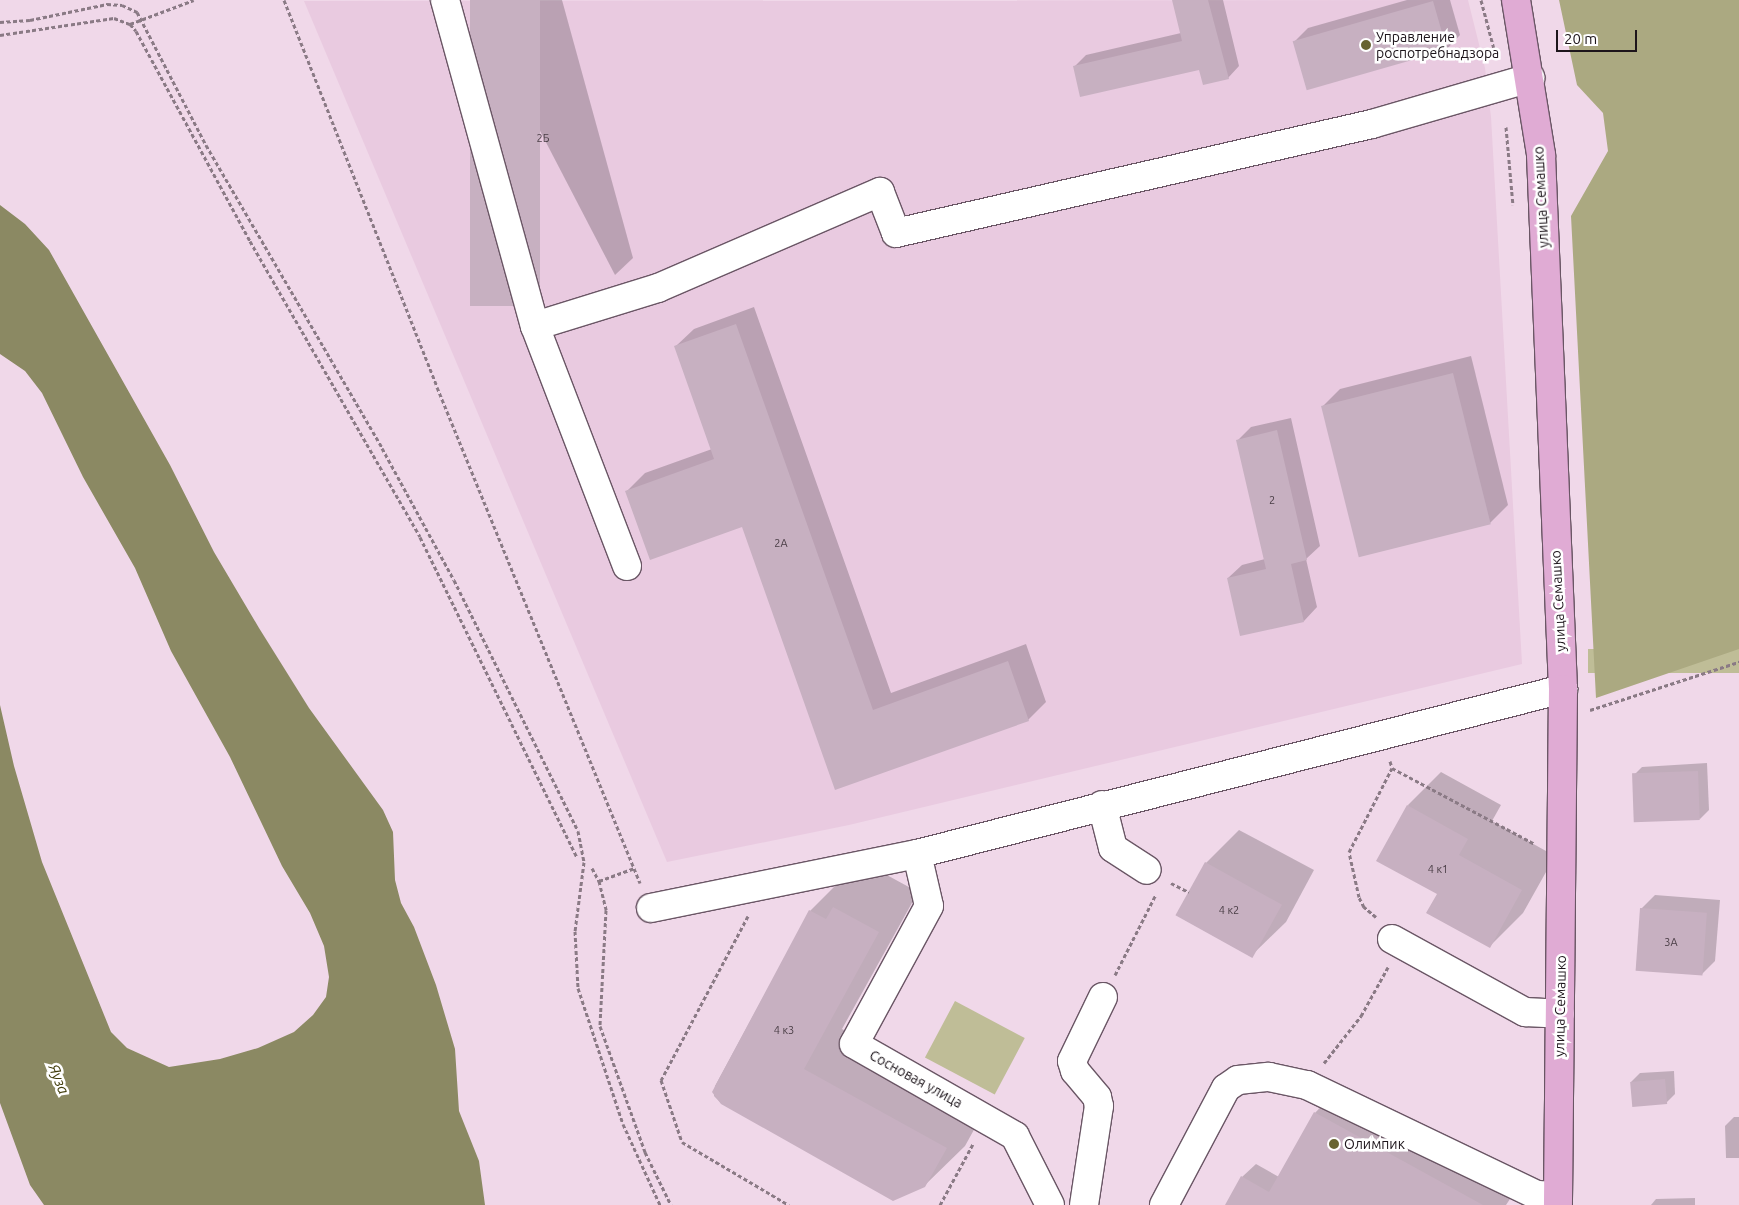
<!DOCTYPE html>
<meta charset="utf-8">
<style>
body{margin:0}
#map{position:relative;width:1739px;height:1205px;overflow:hidden;background:#f0d8e9;font-family:Ubuntu,sans-serif}
div>[style]{position:absolute}
.built>*{inset:0;background:#e9cae0}
.green>*{inset:0;background:#bfbd97;transform-origin:0 0}
.forest>*{inset:0;background:#aba981}
.water>*{inset:0;background:#8b8963}
.shadow>*{inset:0;background:#0003}
.building>*{inset:0;background:#c7b0c1;transform-origin:0 0}
.path>*{height:3px;margin-top:-1.5px;transform-origin:0;background:repeating-linear-gradient(90deg,#8a7a85 0 4px,transparent 0 6.5px)}
.roads{filter:drop-shadow(1px 0 #6a5665) drop-shadow(-1px 0 #6a5665) drop-shadow(0 1px #6a5665) drop-shadow(0 -1px #6a5665)}
.minor>*{height:28px;margin:-14px;padding:0 14px;transform-origin:14px;border-radius:14px;background:#fff}
.major>*{height:28px;margin:-14px;padding:0 14px;transform-origin:14px;border-radius:14px;background:#e0abd4}
.dots>*{width:14px;height:14px;translate:-50% -50%;box-sizing:border-box;border:2px solid #fff;border-radius:50%}
span{translate:-50% -50%;white-space:nowrap;text-align:center;line-height:1.15;-webkit-text-stroke:5px #fff;paint-order:stroke}
.number-label{font-size:11px;color:#483c44}
.number-label span{-webkit-text-stroke-width:0}
.poi-label{font-size:14px;color:#1d151b}
.left{translate:0 -50%;text-align:left}
.street-label{font-size:14px;color:#1d151b}
.water-label{font-size:15px;color:#413d0b;font-style:italic}
.scale{position:absolute;left:1556px;top:30px;width:81px;height:22px;box-sizing:border-box;border:2px solid #1d151b;border-top:0;padding-left:6px;font-size:15px;line-height:18px;white-space:nowrap;color:#1d151b;-webkit-text-stroke:4px #fff;paint-order:stroke}
</style>
<div id="map">
<div class="built">
<div style="clip-path:polygon(1468px 0,1485px 68px,1491px 117px,1522px 664px,849px 825px,667px 862px,304px 1px)"></div>
</div>
<div class="green">
<div style="left:1739px;top:649px;width:24px;height:151px;rotate:90deg"></div>
<div style="left:955px;top:1001px;width:79px;height:64px;rotate:28deg"></div>
</div>
<div class="forest">
<div style="clip-path:polygon(1559px 0,1739px 0,1739px 649px,1596px 698px,1571px 216px,1608px 151px,1603px 113px,1577px 85px)"></div>
</div>
<div class="water">
<div style="clip-path:polygon(0 205px,25px 224px,49px 250px,170px 465px,214px 552px,259px 628px,309px 708px,383px 810px,393px 832px,395px 880px,401px 903px,414px 927px,436px 985px,455px 1049px,459px 1111px,479px 1161px,485px 1205px,44px 1205px,30px 1185px,0 1103px,0 705px,14px 766px,42px 862px,111px 1032px,127px 1048px,169px 1067px,220px 1059px,258px 1048px,294px 1032px,313px 1015px,326px 997px,329px 977px,324px 946px,310px 913px,282px 866px,230px 757px,171px 651px,135px 568px,83px 477px,42px 393px,25px 371px,0 354px)"></div>
</div>
<div class="shadow">
<div style="clip-path:polygon(472px 0,562px 0,633px 258px,615px 275px)"></div>
<div style="clip-path:polygon(1174px 0,1223px 0,1239px 66px,1228px 78px,1200px 68px,1075px 66px,1086px 55px,1181px 33px)"></div>
<div style="clip-path:polygon(1407px 0,1450px 0,1460px 35px,1447px 49px,1294px 42px,1308px 28px)"></div>
<div style="clip-path:polygon(754px 307px,891px 693px,1026px 644px,1046px 702px,1028px 720px,836px 788px,743px 525px,627px 491px,645px 473px,712px 449px,676px 346px,694px 329px)"></div>
<div style="clip-path:polygon(1471px 356px,1508px 505px,1490px 523px,1322px 407px,1340px 389px)"></div>
<div style="clip-path:polygon(1291px 418px,1320px 546px,1306px 559px,1317px 607px,1304px 621px,1228px 578px,1242px 565px,1265px 559px,1238px 440px,1251px 427px)"></div>
<div style="clip-path:polygon(1707px 763px,1709px 810px,1700px 819px,1633px 776px,1642px 767px)"></div>
<div style="clip-path:polygon(1441px 772px,1501px 805px,1492px 821px,1555px 856px,1523px 913px,1490px 946px,1438px 893px,1408px 805px)"></div>
<div style="clip-path:polygon(1239px 830px,1314px 870px,1286px 922px,1252px 955px,1206px 863px)"></div>
<div style="clip-path:polygon(874px 868px,918px 892px,842px 1029px,986px 1108px,965px 1146px,924px 1186px,721px 1103px,714px 1096px,715px 1086px,810px 911px,850px 871px)"></div>
<div style="clip-path:polygon(1655px 895px,1720px 900px,1715px 961px,1702px 974px,1641px 909px)"></div>
<div style="clip-path:polygon(1674px 1071px,1675px 1094px,1666px 1103px,1631px 1082px,1640px 1073px)"></div>
<div style="clip-path:polygon(1328px 1099px,1510px 1199px,1506px 1205px,1227px 1205px,1242px 1177px,1256px 1164px,1279px 1177px,1315px 1113px)"></div>
<div style="clip-path:polygon(1734px 1117px,1739px 1117px,1739px 1158px,1726px 1158px,1725px 1126px)"></div>
<div style="clip-path:polygon(1695px 1198px,1695px 1205px,1651px 1205px,1656px 1199px)"></div>
</div>
<div class="building">
<div style="left:470px;top:0;width:70px;height:306px"></div>
<div style="clip-path:polygon(1172px 0,1208px 0,1229px 79px,1203px 85px,1199px 70px,1080px 97px,1073px 66px,1182px 41px)"></div>
<div style="left:1433px;top:1px;width:51px;height:146px;rotate:74deg"></div>
<div style="clip-path:polygon(736px 324px,873px 710px,1008px 661px,1029px 721px,835px 790px,742px 527px,650px 560px,625px 491px,714px 459px,674px 346px)"></div>
<div style="left:1453px;top:373px;width:156px;height:136px;rotate:76deg"></div>
<div style="clip-path:polygon(1277px 430px,1307px 560px,1291px 564px,1304px 622px,1240px 636px,1227px 578px,1266px 569px,1236px 440px)"></div>
<div style="left:1698px;top:771px;width:49px;height:66px;rotate:88deg"></div>
<div style="clip-path:polygon(1407px 805px,1468px 839px,1459px 855px,1522px 890px,1490px 948px,1426px 913px,1437px 894px,1376px 861px)"></div>
<div style="left:1205px;top:862px;width:88px;height:61px;rotate:29deg"></div>
<div style="clip-path:polygon(833px 907px,879px 932px,804px 1069px,947px 1148px,925px 1187px,893px 1201px,721px 1104px,712px 1092px,809px 910px,826px 919px)"></div>
<div style="left:1640px;top:908px;width:67px;height:63px;rotate:4deg"></div>
<div style="left:1665px;top:1079px;width:25px;height:35px;rotate:85deg"></div>
<div style="clip-path:polygon(1314px 1112px,1483px 1205px,1225px 1205px,1241px 1176px,1269px 1192px)"></div>
</div>
<div class="path">
<div style="left:284px;top:0;width:416px;rotate:68.4deg"></div>
<div style="left:437px;top:387px;width:536px;rotate:67.74deg"></div>
<div style="left:1481px;top:0;width:51px;rotate:75.1deg"></div>
<div style="left:0;top:22px;width:30px;rotate:-4deg"></div>
<div style="left:30px;top:20px;width:79px;rotate:-11.7deg"></div>
<div style="left:107px;top:4px;width:15px;rotate:4deg"></div>
<div style="left:122px;top:5px;width:17px;rotate:25deg"></div>
<div style="left:137px;top:12px;width:150px;rotate:62.6deg"></div>
<div style="left:206px;top:145px;width:350px;rotate:59.8deg"></div>
<div style="left:382px;top:448px;width:150px;rotate:61.4deg"></div>
<div style="left:454px;top:580px;width:280px;rotate:63.7deg"></div>
<div style="left:578px;top:831px;width:32px;rotate:79deg"></div>
<div style="left:584px;top:862px;width:70px;rotate:97.4deg"></div>
<div style="left:575px;top:931px;width:57px;rotate:87deg"></div>
<div style="left:578px;top:988px;width:143px;rotate:71.7deg"></div>
<div style="left:623px;top:1124px;width:89px;rotate:65.4deg"></div>
<div style="left:130px;top:24px;width:68px;rotate:-20.6deg"></div>
<div style="left:0;top:35px;width:115px;rotate:-8.5deg"></div>
<div style="left:114px;top:18px;width:17px;rotate:21deg"></div>
<div style="left:130px;top:24px;width:9px;rotate:49deg"></div>
<div style="left:136px;top:31px;width:239px;rotate:61.5deg"></div>
<div style="left:250px;top:241px;width:341px;rotate:60.1deg"></div>
<div style="left:420px;top:537px;width:356px;rotate:63.9deg"></div>
<div style="left:1506px;top:127px;width:78px;rotate:84.9deg"></div>
<div style="left:1590px;top:710px;width:157px;rotate:-17.9deg"></div>
<div style="left:1390px;top:761px;width:7px;rotate:74deg"></div>
<div style="left:1392px;top:768px;width:162px;rotate:28deg"></div>
<div style="left:592px;top:868px;width:15px;rotate:62deg"></div>
<div style="left:599px;top:881px;width:30px;rotate:76deg"></div>
<div style="left:606px;top:910px;width:116px;rotate:93deg"></div>
<div style="left:600px;top:1026px;width:134px;rotate:70.3deg"></div>
<div style="left:645px;top:1152px;width:59px;rotate:63.9deg"></div>
<div style="left:599px;top:881px;width:38px;rotate:-20deg"></div>
<div style="left:1171px;top:883px;width:20px;rotate:27deg"></div>
<div style="left:748px;top:916px;width:186px;rotate:117.9deg"></div>
<div style="left:661px;top:1080px;width:65px;rotate:71.3deg"></div>
<div style="left:682px;top:1142px;width:124px;rotate:30.5deg"></div>
<div style="left:1376px;top:917px;width:16px;rotate:-140deg"></div>
<div style="left:1364px;top:907px;width:11px;rotate:-117deg"></div>
<div style="left:1359px;top:897px;width:46px;rotate:-102.5deg"></div>
<div style="left:1349px;top:852px;width:94px;rotate:-62.9deg"></div>
<div style="left:1115px;top:975px;width:89px;rotate:-63.1deg"></div>
<div style="left:1324px;top:1063px;width:60px;rotate:-51.8deg"></div>
<div style="left:1361px;top:1016px;width:56px;rotate:-61.1deg"></div>
<div style="left:940px;top:1205px;width:69px;rotate:-61.6deg"></div>
</div>
<div class="roads">
<div class="minor">
<div style="left:445px;top:0;width:338px;rotate:74.6deg"></div>
<div style="left:627px;top:566px;width:257px;rotate:-111deg"></div>
<div style="left:535px;top:326px;width:129px;rotate:-17.2deg"></div>
<div style="left:658px;top:288px;width:242px;rotate:-23.4deg"></div>
<div style="left:880px;top:192px;width:44px;rotate:68.7deg"></div>
<div style="left:896px;top:233px;width:488px;rotate:-12.9deg"></div>
<div style="left:1372px;top:124px;width:165px;rotate:-16.2deg"></div>
<div style="left:1102px;top:805px;width:44px;rotate:75.7deg"></div>
<div style="left:1113px;top:848px;width:40px;rotate:32.9deg"></div>
<div style="left:917px;top:854px;width:53px;rotate:77deg"></div>
<div style="left:929px;top:906px;width:157px;rotate:118.5deg"></div>
<div style="left:854px;top:1044px;width:185px;rotate:29.7deg"></div>
<div style="left:1015px;top:1136px;width:77px;rotate:63.1deg"></div>
<div style="left:651px;top:908px;width:271px;rotate:-11.5deg"></div>
<div style="left:917px;top:854px;width:667px;rotate:-14.33deg"></div>
<div style="left:1392px;top:939px;width:152px;rotate:28.8deg"></div>
<div style="left:1525px;top:1012px;width:35px;rotate:3deg"></div>
<div style="left:1084px;top:1205px;width:100px;rotate:-81.4deg"></div>
<div style="left:1099px;top:1106px;width:9px;rotate:-103deg"></div>
<div style="left:1097px;top:1097px;width:34px;rotate:-130deg"></div>
<div style="left:1075px;top:1071px;width:10px;rotate:-107deg"></div>
<div style="left:1072px;top:1061px;width:71px;rotate:-64.2deg"></div>
<div style="left:1164px;top:1205px;width:132px;rotate:-62.1deg"></div>
<div style="left:1226px;top:1088px;width:14px;rotate:-34deg"></div>
<div style="left:1238px;top:1080px;width:31px;rotate:-6deg"></div>
<div style="left:1269px;top:1077px;width:39px;rotate:12deg"></div>
<div style="left:1307px;top:1085px;width:255px;rotate:25.6deg"></div>
<div style="left:1537px;top:1195px;width:21px;rotate:3deg"></div>
</div>
<div class="major">
<div style="left:1516px;top:0;width:157px;rotate:80.8deg"></div>
<div style="left:1541px;top:155px;width:534px;rotate:87.64deg"></div>
<div style="left:1563px;top:689px;width:516px;rotate:90.56deg"></div>
</div>
</div>
<div class="dots">
<div style="left:1366px;top:45px;background:#686431"></div>
<div style="left:1334px;top:1144px;background:#686431"></div>
</div>
<div class="number-label">
<span style="left:543px;top:138px">2Б</span>
<span style="left:1272px;top:500px">2</span>
<span style="left:781px;top:543px">2А</span>
<span style="left:1438px;top:869px">4 к1</span>
<span style="left:1229px;top:910px">4 к2</span>
<span style="left:1671px;top:942px">3А</span>
<span style="left:784px;top:1030px">4 к3</span>
</div>
<div class="poi-label">
<span class="left" style="left:1376px;top:45px">Управление<br>роспотребнадзора</span>
<span class="left" style="left:1344px;top:1144px">Олимпик</span>
</div>
<div class="street-label">
<span style="left:1541px;top:197px;rotate:-93deg">улица Семашко</span>
<span style="left:1558px;top:601px;rotate:-93deg">улица Семашко</span>
<span style="left:1560px;top:1006px;rotate:-89deg">улица Семашко</span>
<span style="left:916px;top:1079px;rotate:29deg">Сосновая улица</span>
</div>
<div class="water-label">
<span style="left:59px;top:1079px;rotate:68deg">Яуза</span>
</div>
<div class="scale">20 m</div>
</div>
